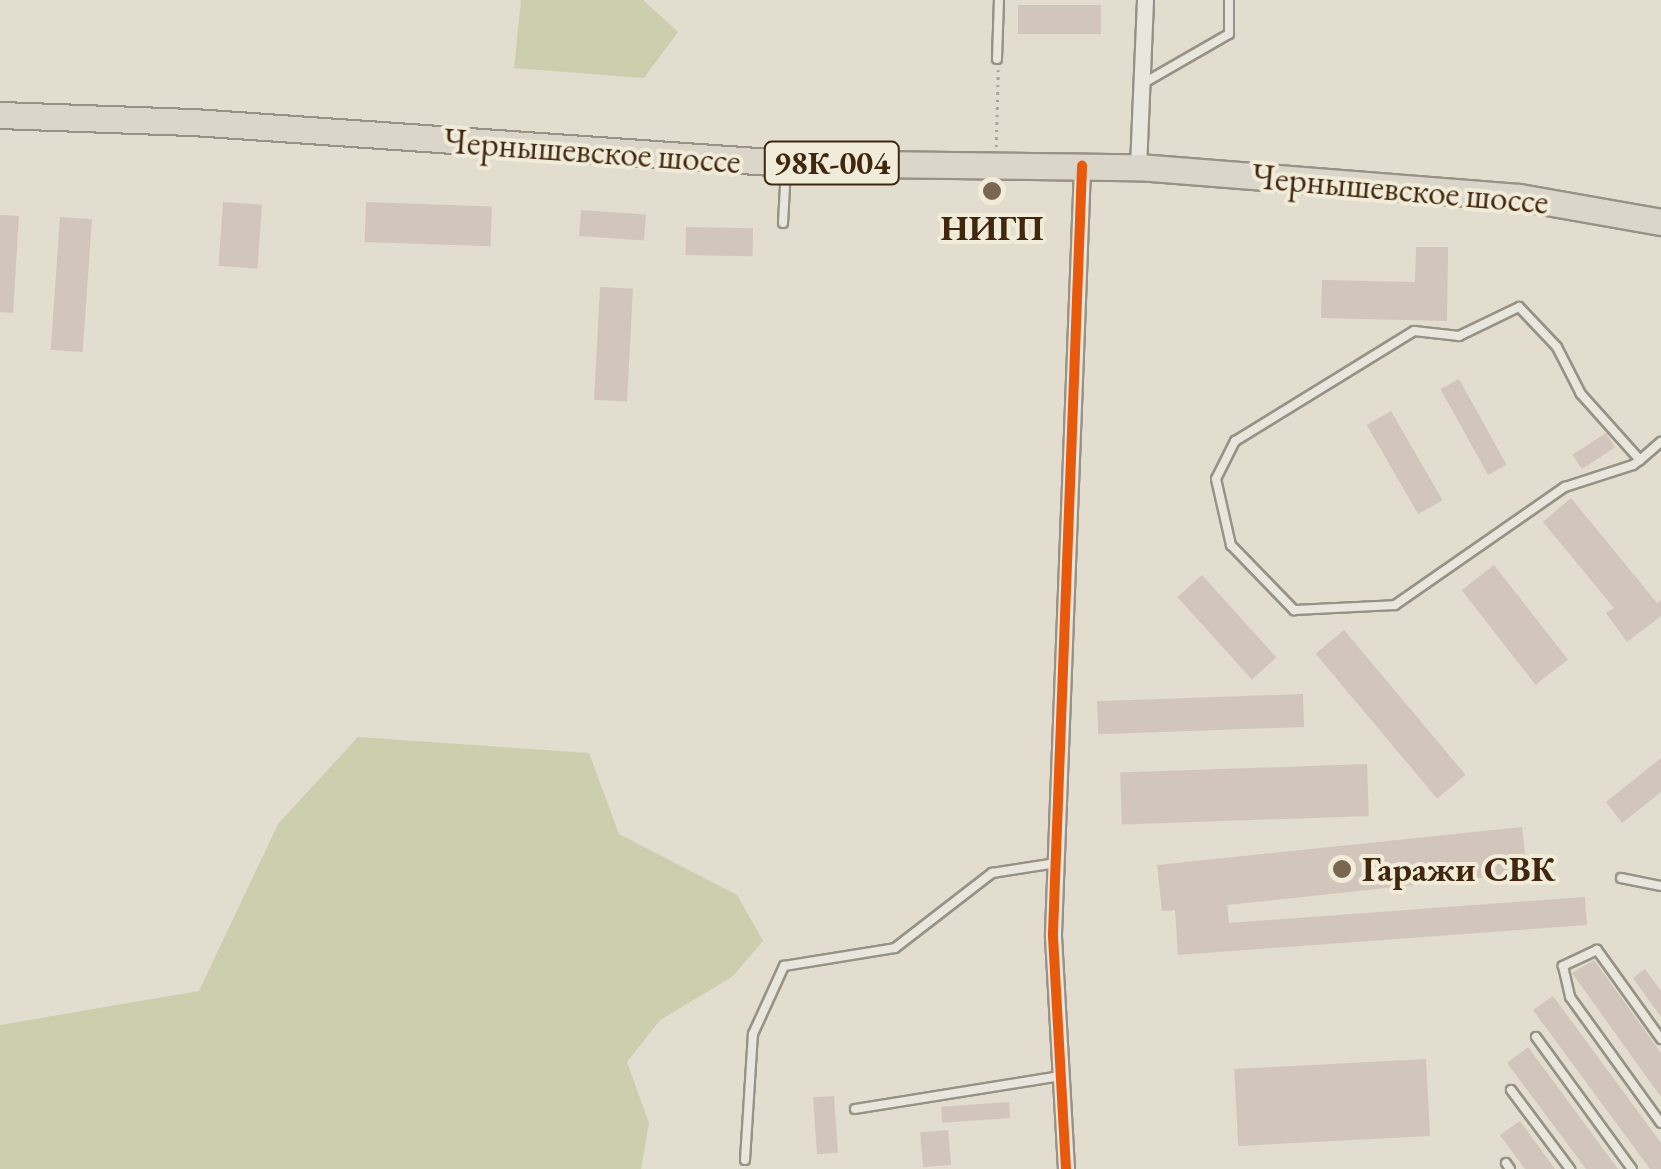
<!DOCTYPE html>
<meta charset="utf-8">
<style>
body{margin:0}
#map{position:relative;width:1661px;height:1169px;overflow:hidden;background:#e2ddce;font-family:"EB Garamond",serif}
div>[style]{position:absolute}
.green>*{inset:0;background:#ccceae}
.building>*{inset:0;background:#d2c5bb;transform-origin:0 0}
.path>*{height:2.5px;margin-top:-1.25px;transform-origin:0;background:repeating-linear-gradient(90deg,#a9a49c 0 2.5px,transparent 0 7.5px)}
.roads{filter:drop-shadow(2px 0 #989286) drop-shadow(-2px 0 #989286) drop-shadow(0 2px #989286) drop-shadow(0 -2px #989286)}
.service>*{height:8px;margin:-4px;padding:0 4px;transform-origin:4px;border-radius:4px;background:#e9e6de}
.minor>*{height:15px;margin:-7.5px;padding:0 7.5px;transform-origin:7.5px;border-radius:7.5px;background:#e9e6de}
.primary>*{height:25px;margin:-12.5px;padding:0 12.5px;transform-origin:12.5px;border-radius:12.5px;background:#dcd5c9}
.cycleway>*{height:10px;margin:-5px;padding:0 5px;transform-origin:5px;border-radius:5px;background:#e8590c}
.dots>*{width:28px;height:28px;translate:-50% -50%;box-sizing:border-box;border:5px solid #f1ecda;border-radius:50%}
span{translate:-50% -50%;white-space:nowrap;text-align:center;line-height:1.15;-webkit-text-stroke:8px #f1ecda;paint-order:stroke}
.shield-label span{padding:2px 8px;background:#f1ecda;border:2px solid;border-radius:8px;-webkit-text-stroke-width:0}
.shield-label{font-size:32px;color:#40270e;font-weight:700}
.street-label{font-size:35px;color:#40270e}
.poi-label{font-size:35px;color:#40270e;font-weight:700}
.left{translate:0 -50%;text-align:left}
</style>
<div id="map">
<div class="green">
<div style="clip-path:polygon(521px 0,643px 0,678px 32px,644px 78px,514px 68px)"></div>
<div style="clip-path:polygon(358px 737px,589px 753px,619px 834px,737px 895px,763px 941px,732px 977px,660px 1020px,627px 1062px,649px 1123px,641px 1169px,0 1169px,0 1025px,199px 991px,278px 824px)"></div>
</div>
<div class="building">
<div style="left:1101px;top:5px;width:29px;height:83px;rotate:90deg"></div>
<div style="left:223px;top:202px;width:39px;height:64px;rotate:4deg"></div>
<div style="left:366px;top:202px;width:126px;height:40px;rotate:2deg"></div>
<div style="left:581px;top:210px;width:65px;height:26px;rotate:4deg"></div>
<div style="clip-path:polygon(0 215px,19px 216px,13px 313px,0 312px)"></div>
<div style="left:60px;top:217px;width:32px;height:133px;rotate:4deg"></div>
<div style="left:686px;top:227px;width:67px;height:28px;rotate:1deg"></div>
<div style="clip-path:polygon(1416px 247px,1448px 247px,1447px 321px,1321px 318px,1322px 280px,1415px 282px)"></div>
<div style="left:600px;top:287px;width:33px;height:113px;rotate:3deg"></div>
<div style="left:1459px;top:379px;width:98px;height:21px;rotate:61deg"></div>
<div style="left:1391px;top:411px;width:103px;height:28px;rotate:60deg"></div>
<div style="left:1606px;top:433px;width:17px;height:40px;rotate:57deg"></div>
<div style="clip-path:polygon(1571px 498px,1657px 603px,1661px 600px,1661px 616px,1627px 642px,1606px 613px,1614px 608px,1543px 522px)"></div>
<div style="left:1494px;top:565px;width:120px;height:41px;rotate:52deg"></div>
<div style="left:1202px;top:575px;width:111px;height:33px;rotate:48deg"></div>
<div style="left:1344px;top:630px;width:189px;height:37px;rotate:50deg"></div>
<div style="left:1303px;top:694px;width:33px;height:206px;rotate:88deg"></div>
<div style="clip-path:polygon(1661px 758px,1661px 792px,1622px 823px,1606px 802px)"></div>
<div style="left:1367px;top:764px;width:52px;height:247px;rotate:88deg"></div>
<div style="clip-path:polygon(1522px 827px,1527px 873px,1227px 905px,1229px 923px,1585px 897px,1587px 925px,1178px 955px,1175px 910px,1162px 911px,1157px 865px)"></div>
<div style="clip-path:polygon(1594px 960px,1661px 1053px,1661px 1097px,1572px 973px)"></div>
<div style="clip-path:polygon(1645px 969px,1661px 991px,1661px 1017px,1633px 978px)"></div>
<div style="clip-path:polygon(1553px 996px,1661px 1143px,1661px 1169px,1650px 1169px,1533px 1010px)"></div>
<div style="clip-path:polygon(1528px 1047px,1618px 1169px,1586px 1169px,1507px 1063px)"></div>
<div style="left:1426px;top:1059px;width:77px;height:192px;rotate:87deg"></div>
<div style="left:834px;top:1096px;width:57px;height:21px;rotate:86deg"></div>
<div style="left:1009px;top:1102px;width:16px;height:68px;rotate:86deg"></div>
<div style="clip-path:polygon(1520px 1121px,1555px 1169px,1525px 1169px,1500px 1135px)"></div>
<div style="left:948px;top:1130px;width:35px;height:28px;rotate:85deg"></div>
</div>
<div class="path">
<div style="left:996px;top:147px;width:77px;rotate:-88.5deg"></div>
</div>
<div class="roads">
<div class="service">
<div style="left:997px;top:59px;width:59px;rotate:-88.1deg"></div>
<div style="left:1142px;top:84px;width:100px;rotate:-29.9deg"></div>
<div style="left:1229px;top:34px;width:34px;rotate:-90deg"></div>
<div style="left:783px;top:223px;width:55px;rotate:-86.9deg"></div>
<div style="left:1640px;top:460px;width:89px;rotate:-131.8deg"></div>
<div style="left:1581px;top:394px;width:53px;rotate:-117.1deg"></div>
<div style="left:1557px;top:347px;width:55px;rotate:-133.5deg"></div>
<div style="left:1519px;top:307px;width:67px;rotate:154.2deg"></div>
<div style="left:1459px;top:336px;width:45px;rotate:-173.7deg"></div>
<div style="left:1414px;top:331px;width:210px;rotate:148.4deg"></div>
<div style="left:1235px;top:441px;width:42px;rotate:116.6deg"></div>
<div style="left:1216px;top:479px;width:68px;rotate:77.2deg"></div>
<div style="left:1231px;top:545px;width:91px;rotate:45.9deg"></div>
<div style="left:1294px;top:610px;width:101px;rotate:-2.8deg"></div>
<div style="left:1395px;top:605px;width:207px;rotate:-34.8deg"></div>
<div style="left:1565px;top:487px;width:71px;rotate:-17.9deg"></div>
<div style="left:1633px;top:465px;width:9px;rotate:-36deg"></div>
<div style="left:1640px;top:460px;width:28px;rotate:-41deg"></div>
<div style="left:1621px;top:878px;width:41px;rotate:11.3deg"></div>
<div style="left:1536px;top:1037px;width:163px;rotate:54deg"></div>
<div style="left:1661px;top:1039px;width:110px;rotate:-125.7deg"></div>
<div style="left:1597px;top:950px;width:38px;rotate:155deg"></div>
<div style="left:1563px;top:966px;width:32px;rotate:77deg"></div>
<div style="left:1570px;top:997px;width:155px;rotate:54.2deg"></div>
<div style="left:1511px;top:1090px;width:99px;rotate:53.2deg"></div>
<div style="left:855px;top:1109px;width:209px;rotate:-9.1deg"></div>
<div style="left:745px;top:1160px;width:126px;rotate:-86.4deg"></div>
<div style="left:753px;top:1034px;width:75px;rotate:-65.5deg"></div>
<div style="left:784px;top:966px;width:112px;rotate:-9.2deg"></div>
<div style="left:895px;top:948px;width:123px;rotate:-37.7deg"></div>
<div style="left:992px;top:873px;width:65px;rotate:-8.9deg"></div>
<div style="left:1506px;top:1163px;width:7px;rotate:56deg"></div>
</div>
<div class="minor">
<div style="left:1138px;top:167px;width:167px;rotate:-87.6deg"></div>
<div style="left:1066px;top:1169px;width:236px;rotate:-93.2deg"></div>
<div style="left:1053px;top:933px;width:768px;rotate:-87.83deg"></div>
</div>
<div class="primary">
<div style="left:0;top:115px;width:193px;rotate:2.1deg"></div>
<div style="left:193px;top:122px;width:594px;rotate:3.96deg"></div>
<div style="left:786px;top:163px;width:352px;rotate:0.7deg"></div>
<div style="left:1138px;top:167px;width:382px;rotate:4.5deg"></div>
<div style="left:1519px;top:197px;width:144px;rotate:10deg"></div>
</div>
</div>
<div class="cycleway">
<div style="left:1066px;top:1169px;width:236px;rotate:-93.2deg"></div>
<div style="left:1053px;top:933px;width:768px;rotate:-87.83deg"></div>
</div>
<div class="dots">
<div style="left:992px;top:191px;background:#796751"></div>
<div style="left:1342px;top:869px;background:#796751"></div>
</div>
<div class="shield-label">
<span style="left:832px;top:163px">98К-004</span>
</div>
<div class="street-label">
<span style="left:592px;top:151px;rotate:4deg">Чернышевское шоссе</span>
<span style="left:1400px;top:189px;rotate:5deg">Чернышевское шоссе</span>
</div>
<div class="poi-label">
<span style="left:992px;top:228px">НИГП</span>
<span class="left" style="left:1362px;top:869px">Гаражи СВК</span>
</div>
</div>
